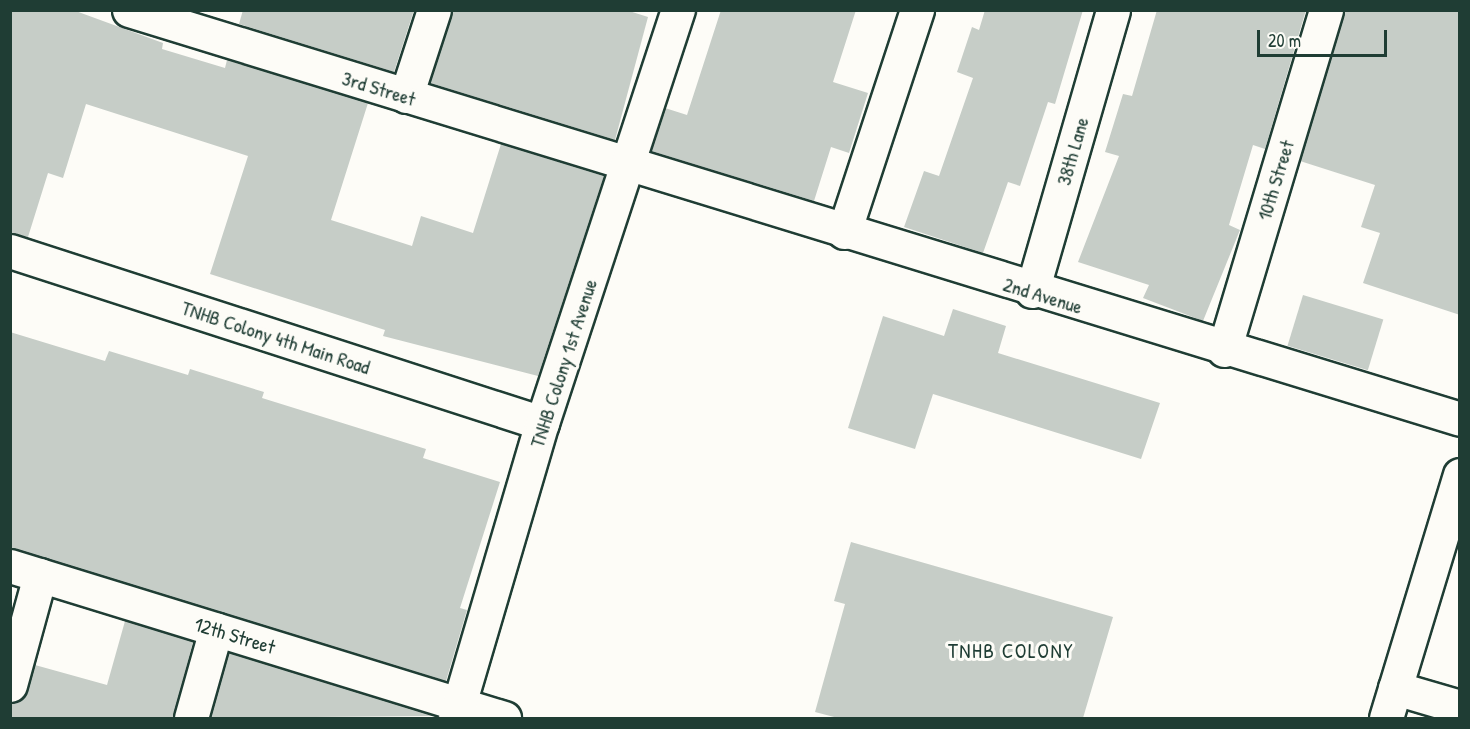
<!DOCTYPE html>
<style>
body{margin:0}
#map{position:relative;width:1470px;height:729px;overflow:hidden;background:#fdfcf7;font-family:"Patrick Hand",sans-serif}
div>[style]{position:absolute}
.building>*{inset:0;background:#c6cdc7;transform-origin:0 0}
.roads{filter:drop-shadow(2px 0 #1f3d34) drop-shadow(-2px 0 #1f3d34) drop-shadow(0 2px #1f3d34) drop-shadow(0 -2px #1f3d34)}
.minor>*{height:33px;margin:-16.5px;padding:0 16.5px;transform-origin:16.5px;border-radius:16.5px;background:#fdfcf7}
span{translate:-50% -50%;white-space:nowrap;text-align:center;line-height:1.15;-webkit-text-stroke:6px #fdfcf7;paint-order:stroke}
.street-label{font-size:20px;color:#1f3d34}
.neighbourhood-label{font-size:21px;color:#1f3d34;letter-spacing:1.5px}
.frame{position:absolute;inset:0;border:12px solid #1f3d34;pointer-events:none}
.scale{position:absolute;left:1257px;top:30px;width:130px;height:27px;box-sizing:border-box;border:3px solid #1f3d34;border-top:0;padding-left:8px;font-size:18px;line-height:21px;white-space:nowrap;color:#1f3d34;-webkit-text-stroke:4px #fdfcf7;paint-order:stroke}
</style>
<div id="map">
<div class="building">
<div style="clip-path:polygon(10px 10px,73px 10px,163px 43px,162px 49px,225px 68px,227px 60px,368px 103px,331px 220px,412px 246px,421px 216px,473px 233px,501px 144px,604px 176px,538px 376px,383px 336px,385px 330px,210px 274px,248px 156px,86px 104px,63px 178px,48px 173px,28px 237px,10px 233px)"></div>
<div style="clip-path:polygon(243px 10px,414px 10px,394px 72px,239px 24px)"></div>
<div style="clip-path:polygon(452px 10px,626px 10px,648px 17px,615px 140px,430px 83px)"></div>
<div style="clip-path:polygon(721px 10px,856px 10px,833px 82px,868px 93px,849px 153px,831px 147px,814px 201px,651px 151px,665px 108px,687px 115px)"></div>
<div style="clip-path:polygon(985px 10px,1083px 10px,1055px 104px,1048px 102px,1020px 186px,1008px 182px,983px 253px,904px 227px,924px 171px,939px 176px,973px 78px,957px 72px,972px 27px,979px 30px)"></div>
<div style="clip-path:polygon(1157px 10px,1306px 10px,1265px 149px,1253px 145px,1229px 225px,1240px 230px,1203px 321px,1143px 298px,1149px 285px,1078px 262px,1119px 156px,1105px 152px,1123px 94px,1132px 96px)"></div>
<div style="clip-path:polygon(1344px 10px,1460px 10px,1460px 315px,1363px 283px,1380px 233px,1361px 227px,1375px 185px,1300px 161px)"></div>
<div style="left:1303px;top:295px;width:84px;height:53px;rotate:17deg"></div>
<div style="clip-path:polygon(953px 309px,1006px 326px,998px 353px,1160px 403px,1141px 459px,933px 394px,915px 449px,848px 428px,883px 316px,944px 336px)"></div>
<div style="clip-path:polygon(10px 332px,105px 361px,109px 351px,188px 375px,190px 369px,264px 392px,262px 398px,426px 449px,423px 458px,500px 482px,460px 608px,467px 610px,446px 681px,10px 548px)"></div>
<div style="clip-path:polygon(851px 542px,1113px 617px,1083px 718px,838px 718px,815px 712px,845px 604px,834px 601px)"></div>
<div style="clip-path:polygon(125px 621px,193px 642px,173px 718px,10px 718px,10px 703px,24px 698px,35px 665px,107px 685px)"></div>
<div style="clip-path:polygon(229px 653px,435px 716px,210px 718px)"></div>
</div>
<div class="roads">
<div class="minor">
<div style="left:129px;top:10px;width:1392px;rotate:17.08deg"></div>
<div style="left:406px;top:96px;width:90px;rotate:-72deg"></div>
<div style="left:844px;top:232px;width:234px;rotate:-71.8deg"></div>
<div style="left:10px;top:251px;width:559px;rotate:17.92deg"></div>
<div style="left:1032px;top:291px;width:292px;rotate:-73.9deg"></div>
<div style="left:1224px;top:350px;width:355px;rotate:-73.3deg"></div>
<div style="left:10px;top:566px;width:517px;rotate:17.1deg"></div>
<div style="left:10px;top:685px;width:114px;rotate:-74.7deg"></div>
<div style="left:1395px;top:688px;width:68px;rotate:16.3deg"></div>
<div style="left:191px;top:718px;width:92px;rotate:-74.3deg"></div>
<div style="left:455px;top:718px;width:308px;rotate:-73.6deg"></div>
<div style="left:542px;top:423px;width:435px;rotate:-71.8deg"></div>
<div style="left:1386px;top:718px;width:254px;rotate:-73.1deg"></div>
</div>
</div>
<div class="street-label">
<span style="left:379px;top:88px;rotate:17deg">3rd Street</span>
<span style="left:1072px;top:151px;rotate:-74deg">38th Lane</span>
<span style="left:1275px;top:180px;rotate:-73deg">10th Street</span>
<span style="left:1043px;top:295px;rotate:17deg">2nd Avenue</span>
<span style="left:276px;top:337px;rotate:18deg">TNHB Colony 4th Main Road</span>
<span style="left:563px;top:363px;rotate:-72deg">TNHB Colony 1st Avenue</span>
<span style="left:235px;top:635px;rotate:17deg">12th Street</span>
</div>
<div class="neighbourhood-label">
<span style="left:1011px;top:651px">TNHB COLONY</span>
</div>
<div class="frame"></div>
<div class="scale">20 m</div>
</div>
